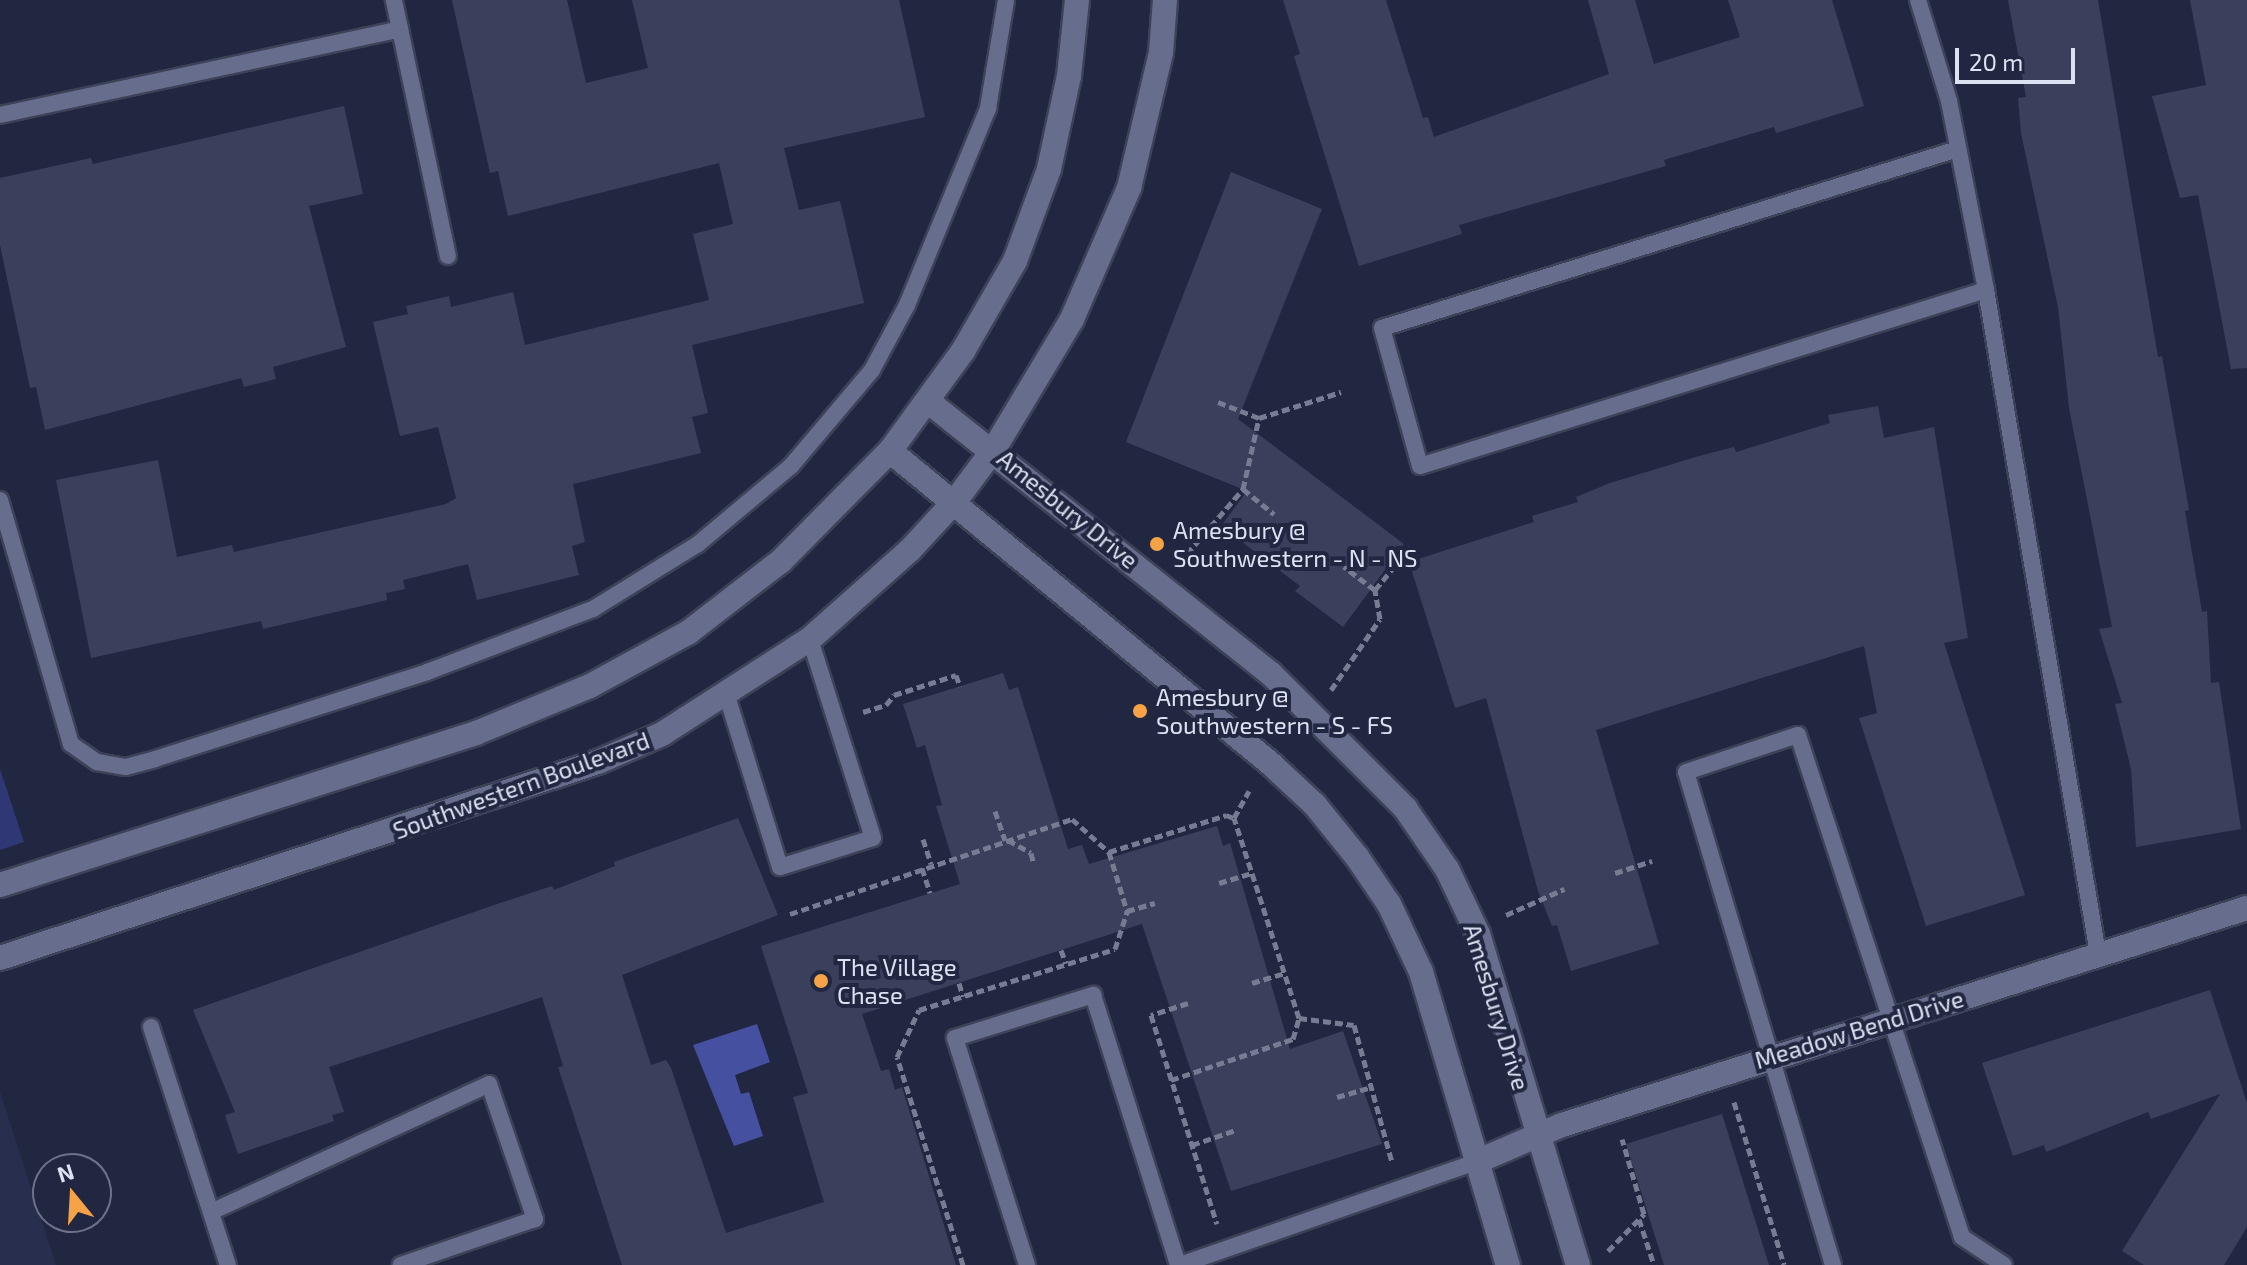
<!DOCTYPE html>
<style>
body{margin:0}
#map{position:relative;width:2247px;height:1265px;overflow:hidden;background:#222741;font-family:"Exo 2",sans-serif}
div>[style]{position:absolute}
.built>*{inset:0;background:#282e4e}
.green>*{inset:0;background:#2f3775}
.water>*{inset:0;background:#4650a0}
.building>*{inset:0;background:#3a405b}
.path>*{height:5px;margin-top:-2.5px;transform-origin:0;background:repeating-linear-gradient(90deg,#777c92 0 8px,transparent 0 12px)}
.roads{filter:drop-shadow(2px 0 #3e4258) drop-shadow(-2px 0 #3e4258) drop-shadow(0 2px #3e4258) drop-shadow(0 -2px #3e4258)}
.service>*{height:16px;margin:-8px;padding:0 8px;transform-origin:8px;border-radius:8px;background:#676e8d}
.minor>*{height:24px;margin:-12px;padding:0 12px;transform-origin:12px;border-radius:12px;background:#676e8d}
.tertiary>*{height:24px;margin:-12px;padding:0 12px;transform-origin:12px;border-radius:12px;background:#676e8d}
.dots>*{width:22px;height:22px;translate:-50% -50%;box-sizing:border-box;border:4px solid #222741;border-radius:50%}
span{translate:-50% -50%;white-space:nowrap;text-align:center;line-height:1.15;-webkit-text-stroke:8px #222741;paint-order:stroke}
.street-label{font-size:24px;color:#dde2f3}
.poi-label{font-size:24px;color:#dde2f3}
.left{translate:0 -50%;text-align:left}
.north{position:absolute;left:32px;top:1153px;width:80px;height:80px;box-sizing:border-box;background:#222741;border:2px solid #6d7288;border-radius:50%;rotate:342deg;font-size:22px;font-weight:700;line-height:32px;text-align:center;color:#dde2f3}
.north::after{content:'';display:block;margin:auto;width:28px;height:36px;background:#f6a247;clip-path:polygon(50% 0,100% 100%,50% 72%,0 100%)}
.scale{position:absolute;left:1955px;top:48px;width:120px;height:36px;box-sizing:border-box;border:4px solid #dde2f3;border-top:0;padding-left:10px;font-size:24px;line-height:28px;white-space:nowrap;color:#dde2f3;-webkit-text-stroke:6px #222741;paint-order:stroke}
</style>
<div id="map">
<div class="built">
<div style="clip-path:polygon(0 1092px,56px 1265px,0 1265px)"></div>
</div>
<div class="green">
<div style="clip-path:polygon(0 769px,24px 842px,0 850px)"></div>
</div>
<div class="water">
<div style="clip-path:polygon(757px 1024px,770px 1062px,735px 1075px,741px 1094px,749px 1092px,763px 1136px,734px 1146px,693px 1045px)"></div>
</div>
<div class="building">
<div style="clip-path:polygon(452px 0,567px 0,586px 83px,648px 68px,632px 0,899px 0,925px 117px,784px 148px,799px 210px,840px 201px,864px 303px,692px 345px,708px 413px,692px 417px,701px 453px,573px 484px,585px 542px,572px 546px,579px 575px,477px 600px,468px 564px,403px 580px,405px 589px,386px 593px,387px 600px,263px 629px,261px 621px,91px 658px,56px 480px,158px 460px,177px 557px,232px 545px,234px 552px,446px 504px,456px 498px,438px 427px,400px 436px,373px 322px,408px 314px,406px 306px,449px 296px,451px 307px,513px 292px,525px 345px,709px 300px,693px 234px,733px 224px,719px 163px,508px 216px,498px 171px,490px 173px)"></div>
<div style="clip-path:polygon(1283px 0,1386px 0,1423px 118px,1428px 117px,1434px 137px,1609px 74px,1588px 0,1635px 0,1654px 64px,1740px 37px,1728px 0,1832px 0,1864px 106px,1776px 133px,1774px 127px,1664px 160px,1666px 166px,1459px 225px,1462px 234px,1359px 266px,1294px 56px,1300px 54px)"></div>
<div style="clip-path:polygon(2008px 0,2098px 0,2158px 357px,2162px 356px,2189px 510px,2185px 511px,2202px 612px,2207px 611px,2211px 683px,2219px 682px,2241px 829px,2136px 847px,2131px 769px,2115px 704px,2122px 703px,2099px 629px,2112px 627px,2069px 408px,2058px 307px,2021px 133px,2018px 98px,2026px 97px)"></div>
<div style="clip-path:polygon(2190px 0,2247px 0,2247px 368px,2231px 369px,2198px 195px,2180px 198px,2152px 96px,2206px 85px)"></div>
<div style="clip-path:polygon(344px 106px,363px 194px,309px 206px,346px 347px,273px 367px,276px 379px,244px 387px,241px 378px,45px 430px,36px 387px,30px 388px,0 245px,0 178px,91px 158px,93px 164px)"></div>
<div style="clip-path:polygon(1231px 172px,1322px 209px,1238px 419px,1404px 544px,1343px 627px,1295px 591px,1300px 586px,1221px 526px,1247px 491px,1126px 442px)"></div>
<div style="clip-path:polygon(1878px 406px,1884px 438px,1934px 427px,1968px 638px,1944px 643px,2025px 895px,1926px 926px,1859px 718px,1877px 713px,1864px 646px,1596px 730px,1659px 944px,1571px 971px,1557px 925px,1552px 926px,1538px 891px,1486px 698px,1455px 708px,1409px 562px,1534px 522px,1532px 516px,1578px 502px,1576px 497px,1610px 483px,1699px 456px,1734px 447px,1736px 452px,1830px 423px,1828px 415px)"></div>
<div style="clip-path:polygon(1003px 673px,1009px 690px,1018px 687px,1068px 849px,1082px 845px,1089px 864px,1217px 826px,1223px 846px,1230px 843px,1290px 1049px,1343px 1031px,1382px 1144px,1231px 1191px,1142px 924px,862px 1014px,881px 1071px,889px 1069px,895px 1090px,902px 1087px,956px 1265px,622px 1265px,558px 1067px,563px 1066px,542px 997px,329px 1067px,344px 1112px,332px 1115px,334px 1121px,238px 1154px,225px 1115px,235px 1112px,193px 1010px,497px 904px,552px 886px,554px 890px,615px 866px,614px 862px,738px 818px,778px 915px,622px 975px,651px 1065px,666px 1060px,671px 1068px,726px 1233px,824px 1202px,793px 1097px,808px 1093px,761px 946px,960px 884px,936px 806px,942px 805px,925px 745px,917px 748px,903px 704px)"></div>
<div style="clip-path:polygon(2210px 990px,2247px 1103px,2247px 1227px,2224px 1265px,2144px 1265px,2122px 1251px,2220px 1094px,2151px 1119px,2148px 1112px,2046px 1152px,2044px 1145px,2013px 1156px,1982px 1063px)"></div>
<div style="clip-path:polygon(1722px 1114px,1769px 1265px,1664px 1265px,1626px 1144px)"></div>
</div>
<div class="path">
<div style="left:1259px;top:418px;width:86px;rotate:-17.6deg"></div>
<div style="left:1243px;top:489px;width:40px;rotate:39deg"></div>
<div style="left:1179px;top:563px;width:98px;rotate:-49.1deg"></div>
<div style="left:1243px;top:489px;width:73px;rotate:-77.3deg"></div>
<div style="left:1259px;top:418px;width:44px;rotate:-158.7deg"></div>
<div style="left:1375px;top:590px;width:58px;rotate:-50.6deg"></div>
<div style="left:1331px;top:690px;width:86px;rotate:-55.4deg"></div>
<div style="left:1380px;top:619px;width:29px;rotate:-100deg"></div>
<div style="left:1375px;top:590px;width:39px;rotate:-143deg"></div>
<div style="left:863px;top:712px;width:24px;rotate:-17deg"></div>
<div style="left:886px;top:705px;width:13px;rotate:-51deg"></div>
<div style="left:894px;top:695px;width:65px;rotate:-17.9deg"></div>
<div style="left:956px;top:675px;width:12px;rotate:70deg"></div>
<div style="left:995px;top:811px;width:31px;rotate:71deg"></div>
<div style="left:923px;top:839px;width:26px;rotate:72deg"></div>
<div style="left:1008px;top:840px;width:26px;rotate:29deg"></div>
<div style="left:1031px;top:853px;width:8px;rotate:76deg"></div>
<div style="left:1109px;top:852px;width:123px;rotate:-17.5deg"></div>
<div style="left:1226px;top:815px;width:9px;rotate:21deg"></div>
<div style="left:922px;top:868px;width:26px;rotate:72deg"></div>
<div style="left:1615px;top:873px;width:39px;rotate:-18deg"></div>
<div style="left:1219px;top:883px;width:34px;rotate:-17deg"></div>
<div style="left:790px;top:914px;width:298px;rotate:-18.6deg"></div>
<div style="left:1072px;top:819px;width:50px;rotate:41.7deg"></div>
<div style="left:1109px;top:852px;width:62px;rotate:73deg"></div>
<div style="left:1506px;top:915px;width:64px;rotate:-24.1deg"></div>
<div style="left:1061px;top:950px;width:14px;rotate:69deg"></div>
<div style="left:959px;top:983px;width:14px;rotate:73deg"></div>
<div style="left:1252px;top:983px;width:34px;rotate:-17deg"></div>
<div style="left:1188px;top:1003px;width:39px;rotate:162deg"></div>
<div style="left:1151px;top:1015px;width:219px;rotate:72.5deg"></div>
<div style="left:1299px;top:1018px;width:55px;rotate:7.3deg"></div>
<div style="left:1354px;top:1025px;width:142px;rotate:74.5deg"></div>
<div style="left:1171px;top:1080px;width:129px;rotate:-18.6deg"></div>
<div style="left:1293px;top:1039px;width:22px;rotate:-74deg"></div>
<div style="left:1299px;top:1018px;width:210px;rotate:-108deg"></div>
<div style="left:1234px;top:818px;width:31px;rotate:-61deg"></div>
<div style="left:1337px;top:1097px;width:33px;rotate:-16deg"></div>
<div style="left:1734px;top:1102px;width:170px;rotate:72.9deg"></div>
<div style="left:1192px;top:1145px;width:46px;rotate:-18.8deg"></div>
<div style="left:1639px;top:1219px;width:48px;rotate:71.9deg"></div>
<div style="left:1608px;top:1251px;width:52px;rotate:-45.8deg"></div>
<div style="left:1644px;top:1214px;width:78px;rotate:-106.3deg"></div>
<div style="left:963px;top:1265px;width:218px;rotate:-107.6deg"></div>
<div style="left:897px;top:1057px;width:52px;rotate:-64.9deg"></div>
<div style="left:919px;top:1010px;width:205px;rotate:-17.3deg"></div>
<div style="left:1115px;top:949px;width:40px;rotate:-72deg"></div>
<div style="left:1127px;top:911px;width:29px;rotate:-16deg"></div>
</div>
<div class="roads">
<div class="service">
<div style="left:1918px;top:0;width:106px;rotate:72.9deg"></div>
<div style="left:1949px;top:101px;width:193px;rotate:78.9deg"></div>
<div style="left:1986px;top:290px;width:673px;rotate:80.43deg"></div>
<div style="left:400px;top:29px;width:232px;rotate:78.1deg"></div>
<div style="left:0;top:115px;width:409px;rotate:-12.1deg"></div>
<div style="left:400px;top:29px;width:30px;rotate:-102deg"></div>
<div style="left:1958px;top:149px;width:603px;rotate:162.74deg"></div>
<div style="left:1382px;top:328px;width:143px;rotate:74.6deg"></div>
<div style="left:1420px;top:466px;width:593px;rotate:-17.27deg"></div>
<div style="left:0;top:500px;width:254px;rotate:73.8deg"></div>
<div style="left:71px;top:744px;width:32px;rotate:35deg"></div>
<div style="left:97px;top:762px;width:29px;rotate:10deg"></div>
<div style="left:126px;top:767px;width:30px;rotate:-15deg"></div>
<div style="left:155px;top:759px;width:286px;rotate:-17.7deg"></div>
<div style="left:427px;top:672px;width:178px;rotate:-20.8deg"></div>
<div style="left:593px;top:609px;width:123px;rotate:-31.8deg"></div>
<div style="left:698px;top:544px;width:121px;rotate:-40deg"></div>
<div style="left:791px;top:466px;width:126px;rotate:-49.8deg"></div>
<div style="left:872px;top:370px;width:74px;rotate:-61.7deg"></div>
<div style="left:907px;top:305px;width:213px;rotate:-67.6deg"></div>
<div style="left:988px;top:108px;width:109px;rotate:-80.5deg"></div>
<div style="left:727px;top:696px;width:179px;rotate:72.8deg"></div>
<div style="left:780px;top:867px;width:97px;rotate:-17.3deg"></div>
<div style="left:873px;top:838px;width:209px;rotate:-107.6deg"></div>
<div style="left:151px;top:1027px;width:250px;rotate:72.1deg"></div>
<div style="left:211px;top:1212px;width:306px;rotate:-24.7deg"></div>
<div style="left:489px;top:1084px;width:143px;rotate:71.2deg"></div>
<div style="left:535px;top:1219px;width:142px;rotate:161.1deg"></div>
<div style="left:1027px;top:1265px;width:238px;rotate:-107.6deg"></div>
<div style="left:955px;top:1038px;width:145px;rotate:-17.3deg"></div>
<div style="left:1093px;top:995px;width:283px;rotate:72.5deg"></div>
<div style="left:1180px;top:1265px;width:313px;rotate:-19.2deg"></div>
<div style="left:1833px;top:1265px;width:514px;rotate:-106.6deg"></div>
<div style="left:1686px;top:772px;width:118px;rotate:-18.3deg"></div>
<div style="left:1798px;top:735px;width:528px;rotate:71.91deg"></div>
<div style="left:1962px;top:1237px;width:50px;rotate:33.7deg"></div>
</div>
<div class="minor">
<div style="left:1476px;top:1162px;width:94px;rotate:-23.3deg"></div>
<div style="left:1562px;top:1125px;width:719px;rotate:-17.58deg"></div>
</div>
<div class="tertiary">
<div style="left:929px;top:402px;width:437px;rotate:38.5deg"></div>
<div style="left:1271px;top:674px;width:190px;rotate:45deg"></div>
<div style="left:1405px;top:808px;width:74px;rotate:55.5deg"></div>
<div style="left:1447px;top:869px;width:72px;rotate:64.5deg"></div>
<div style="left:1478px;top:934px;width:346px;rotate:73.2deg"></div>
<div style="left:890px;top:451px;width:496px;rotate:39.4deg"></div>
<div style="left:1273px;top:766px;width:57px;rotate:42.9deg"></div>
<div style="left:1315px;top:805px;width:67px;rotate:51.1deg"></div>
<div style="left:1357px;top:857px;width:57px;rotate:55.8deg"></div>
<div style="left:1389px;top:904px;width:75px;rotate:64.8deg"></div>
<div style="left:1421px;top:972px;width:306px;rotate:73.5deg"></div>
<div style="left:0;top:885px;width:500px;rotate:-17.7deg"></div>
<div style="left:476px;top:733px;width:123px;rotate:-22.4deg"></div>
<div style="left:590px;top:686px;width:113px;rotate:-28.6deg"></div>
<div style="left:689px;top:632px;width:116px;rotate:-37.7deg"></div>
<div style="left:781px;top:561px;width:155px;rotate:-45.3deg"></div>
<div style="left:890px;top:451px;width:124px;rotate:-53.9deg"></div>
<div style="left:963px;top:351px;width:104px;rotate:-60deg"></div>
<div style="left:1015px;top:261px;width:98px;rotate:-69.7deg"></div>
<div style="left:1049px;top:169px;width:95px;rotate:-77.9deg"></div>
<div style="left:1069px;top:76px;width:76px;rotate:-84deg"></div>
<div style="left:0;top:958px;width:629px;rotate:-18.15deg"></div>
<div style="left:598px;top:762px;width:70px;rotate:-23.6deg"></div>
<div style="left:662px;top:734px;width:176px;rotate:-32.7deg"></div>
<div style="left:810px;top:639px;width:134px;rotate:-41.7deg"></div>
<div style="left:910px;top:550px;width:68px;rotate:-47.4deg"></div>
<div style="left:956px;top:500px;width:64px;rotate:-53.3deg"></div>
<div style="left:994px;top:449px;width:152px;rotate:-59deg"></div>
<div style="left:1072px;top:319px;width:143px;rotate:-66.5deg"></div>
<div style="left:1129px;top:188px;width:139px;rotate:-76.7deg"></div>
<div style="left:1161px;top:53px;width:53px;rotate:-85.7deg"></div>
</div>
</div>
<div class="dots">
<div style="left:1157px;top:544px;background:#f6a247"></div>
<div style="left:1140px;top:711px;background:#f6a247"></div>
<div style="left:821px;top:981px;background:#f6a247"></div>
</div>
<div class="street-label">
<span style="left:1068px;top:509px;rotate:39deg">Amesbury Drive</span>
<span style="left:521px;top:785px;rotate:-20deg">Southwestern Boulevard</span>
<span style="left:1497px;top:1007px;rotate:73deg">Amesbury Drive</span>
<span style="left:1859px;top:1029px;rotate:-17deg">Meadow Bend Drive</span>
</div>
<div class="poi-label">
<span class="left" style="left:1173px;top:544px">Amesbury @<br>Southwestern - N - NS</span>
<span class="left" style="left:1156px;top:711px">Amesbury @<br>Southwestern - S - FS</span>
<span class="left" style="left:837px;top:981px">The Village<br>Chase</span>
</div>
<div class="north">N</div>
<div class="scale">20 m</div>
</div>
